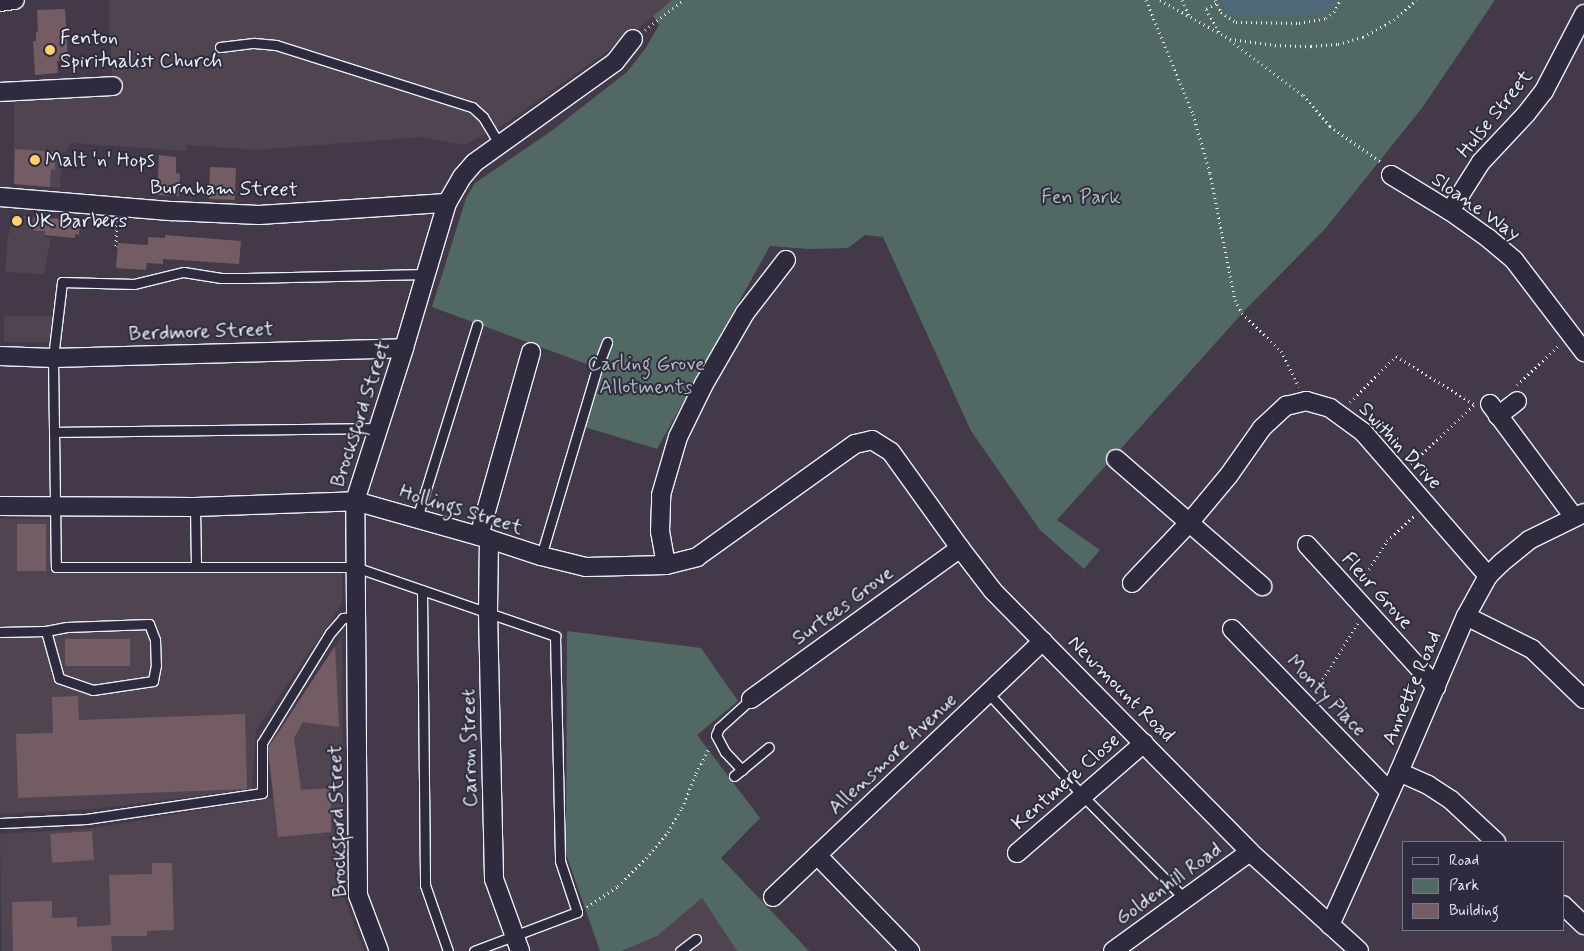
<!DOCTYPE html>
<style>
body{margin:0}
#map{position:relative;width:1584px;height:951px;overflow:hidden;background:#433949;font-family:Mynerve,sans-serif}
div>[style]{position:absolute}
.built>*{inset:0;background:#514451;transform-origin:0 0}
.green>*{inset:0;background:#526864}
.water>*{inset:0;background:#50697a}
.building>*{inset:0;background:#735c64;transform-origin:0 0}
.path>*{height:3px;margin-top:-1.5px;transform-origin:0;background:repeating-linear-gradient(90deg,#e8f1f8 0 1px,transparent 0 5px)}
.roads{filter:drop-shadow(1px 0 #e8f1f8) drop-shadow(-1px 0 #e8f1f8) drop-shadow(0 1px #e8f1f8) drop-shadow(0 -1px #e8f1f8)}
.lane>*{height:9px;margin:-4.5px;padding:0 4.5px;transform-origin:4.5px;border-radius:4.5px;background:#2f2a3d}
.street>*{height:18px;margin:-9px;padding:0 9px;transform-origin:9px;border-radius:9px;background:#2f2a3d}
.dots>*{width:14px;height:14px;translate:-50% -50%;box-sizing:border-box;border:2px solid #2f2a3d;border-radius:50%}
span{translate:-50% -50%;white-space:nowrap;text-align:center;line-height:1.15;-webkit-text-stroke:4px #2f2a3d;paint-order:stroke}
.poi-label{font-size:20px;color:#e8f1f8}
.left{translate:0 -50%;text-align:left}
.street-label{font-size:20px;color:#e8f1f8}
.park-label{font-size:20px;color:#acbabd}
.legend{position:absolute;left:1402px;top:841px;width:162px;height:90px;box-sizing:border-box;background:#2f2a3d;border:1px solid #797a88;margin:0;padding:6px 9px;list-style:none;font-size:15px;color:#e8f1f8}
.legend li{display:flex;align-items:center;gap:10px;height:25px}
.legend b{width:25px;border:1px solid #797a88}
</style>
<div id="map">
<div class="built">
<div style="clip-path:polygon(109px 0,672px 0,633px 33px,509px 121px,465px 145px,421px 137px,257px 150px,187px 145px,186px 151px,70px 143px,67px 152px,62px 152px,60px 188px,18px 185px,14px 181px,14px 101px,114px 97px,109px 30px)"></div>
<div style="clip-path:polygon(16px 215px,34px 217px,34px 230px,45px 231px,45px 237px,51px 238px,44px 274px,5px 272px,8px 234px,10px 233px,11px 219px)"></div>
<div style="left:4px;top:316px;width:50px;height:26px"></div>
<div style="clip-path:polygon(0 519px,49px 519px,50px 571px,342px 570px,342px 604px,256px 731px,252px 789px,95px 809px,0 814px)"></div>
<div style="clip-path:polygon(342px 635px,344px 897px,364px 951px,2px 951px,0 834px,95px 828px,273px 798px,266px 746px,275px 738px)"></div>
<div style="clip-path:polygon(702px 898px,737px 951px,622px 951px,657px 936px)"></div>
</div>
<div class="green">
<div style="clip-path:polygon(672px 0,1495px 0,1422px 108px,1325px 229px,1246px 309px,1057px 520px,1100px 550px,1084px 569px,1040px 530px,971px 431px,883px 237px,865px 235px,848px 248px,810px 249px,770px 246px,657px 449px,581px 426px,600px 369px,432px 307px,466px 198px,475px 183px,550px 132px,627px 72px,645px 49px,659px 25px,653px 16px)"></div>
<div style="clip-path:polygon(567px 631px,701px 648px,738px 701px,697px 735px,760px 818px,721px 858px,809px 951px,737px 951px,702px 898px,657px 936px,622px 951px,600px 951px,566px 854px)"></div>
</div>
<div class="water">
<div style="clip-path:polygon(1220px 0,1334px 0,1334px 2px,1328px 10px,1317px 15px,1250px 16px,1229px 15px)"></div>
</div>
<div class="building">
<div style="clip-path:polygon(65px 9px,68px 60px,57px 61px,58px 73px,35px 75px,33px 41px,36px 41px,36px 32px,38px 32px,37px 10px)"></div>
<div style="clip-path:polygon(15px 149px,55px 152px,55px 170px,51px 169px,50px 187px,14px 184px)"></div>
<div style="clip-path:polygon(159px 155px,176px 157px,176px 173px,180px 174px,179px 196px,157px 195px)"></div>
<div style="left:210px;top:167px;width:26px;height:32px;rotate:2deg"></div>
<div style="clip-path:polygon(34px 217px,80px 220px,79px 235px,75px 234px,75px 238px,45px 235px,45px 231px,34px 231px)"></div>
<div style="clip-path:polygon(165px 235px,241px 241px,239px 264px,163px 259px,163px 264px,147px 263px,146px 270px,116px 268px,118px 243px,148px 245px,148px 237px,165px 238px)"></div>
<div style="left:17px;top:524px;width:29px;height:47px"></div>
<div style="left:65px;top:639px;width:65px;height:27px"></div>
<div style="clip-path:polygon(335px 646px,339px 727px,303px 722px,294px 738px,301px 790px,331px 788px,331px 832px,278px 837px,268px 748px)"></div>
<div style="clip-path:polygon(78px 696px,79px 720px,245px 714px,247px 789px,18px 798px,16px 734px,53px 733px,52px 697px)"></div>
<div style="left:92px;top:831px;width:29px;height:42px;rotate:86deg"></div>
<div style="clip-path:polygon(152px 863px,172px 863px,174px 930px,147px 931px,147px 936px,111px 936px,112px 951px,13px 951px,12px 902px,52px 901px,52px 918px,77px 917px,77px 927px,111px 925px,111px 931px,109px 875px,152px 874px)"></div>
</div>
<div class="path">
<div style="left:1146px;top:0;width:123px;rotate:67.6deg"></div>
<div style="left:1193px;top:114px;width:61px;rotate:73.9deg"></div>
<div style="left:1210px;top:173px;width:129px;rotate:78.9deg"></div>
<div style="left:1235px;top:300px;width:15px;rotate:62deg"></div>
<div style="left:1242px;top:313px;width:54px;rotate:44.3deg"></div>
<div style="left:1281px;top:351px;width:40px;rotate:63.4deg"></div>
<div style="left:1160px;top:0;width:80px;rotate:29.1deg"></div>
<div style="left:1230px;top:39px;width:45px;rotate:7.6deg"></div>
<div style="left:1275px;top:45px;width:36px;rotate:2deg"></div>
<div style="left:1311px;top:46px;width:27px;rotate:-4deg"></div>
<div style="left:1338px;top:44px;width:26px;rotate:-16deg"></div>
<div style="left:1363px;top:37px;width:35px;rotate:-29deg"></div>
<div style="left:1394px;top:20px;width:30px;rotate:-42deg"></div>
<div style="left:1182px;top:0;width:17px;rotate:65deg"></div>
<div style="left:1215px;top:0;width:13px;rotate:63deg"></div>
<div style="left:1221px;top:12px;width:18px;rotate:34deg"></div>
<div style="left:1236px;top:22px;width:63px;rotate:0.9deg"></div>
<div style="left:1299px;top:23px;width:27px;rotate:-10deg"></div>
<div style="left:1326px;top:18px;width:10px;rotate:-37deg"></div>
<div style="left:1334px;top:12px;width:13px;rotate:-63deg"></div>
<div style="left:1216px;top:3px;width:12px;rotate:149deg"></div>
<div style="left:1206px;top:9px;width:30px;rotate:60deg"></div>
<div style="left:645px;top:30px;width:49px;rotate:-37.6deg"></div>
<div style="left:1230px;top:40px;width:91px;rotate:37deg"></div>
<div style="left:1303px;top:95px;width:41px;rotate:48.9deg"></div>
<div style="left:1330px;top:126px;width:64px;rotate:35.4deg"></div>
<div style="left:116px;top:246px;width:25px;rotate:-88deg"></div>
<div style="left:1517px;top:385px;width:59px;rotate:-43.6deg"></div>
<div style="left:1350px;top:402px;width:65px;rotate:-45deg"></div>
<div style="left:1396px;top:356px;width:92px;rotate:31.6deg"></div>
<div style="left:1411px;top:464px;width:86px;rotate:-43.1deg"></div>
<div style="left:1361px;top:582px;width:49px;rotate:-57.6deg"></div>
<div style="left:1387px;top:541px;width:38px;rotate:-43deg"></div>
<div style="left:1315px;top:692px;width:81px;rotate:-58.1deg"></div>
<div style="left:587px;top:907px;width:37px;rotate:-34deg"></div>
<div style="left:618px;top:886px;width:40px;rotate:-45deg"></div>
<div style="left:646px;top:858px;width:34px;rotate:-50deg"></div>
<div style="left:668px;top:832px;width:28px;rotate:-60deg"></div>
<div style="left:682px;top:808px;width:38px;rotate:-68deg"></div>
<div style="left:696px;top:773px;width:30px;rotate:-62deg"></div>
</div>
<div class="roads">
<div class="lane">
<div style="left:220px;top:47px;width:34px;rotate:-7deg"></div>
<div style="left:254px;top:43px;width:22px;rotate:5deg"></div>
<div style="left:276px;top:45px;width:206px;rotate:17.6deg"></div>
<div style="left:472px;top:107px;width:15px;rotate:42deg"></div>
<div style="left:483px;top:117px;width:33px;rotate:59deg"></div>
<div style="left:426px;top:274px;width:180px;rotate:178.7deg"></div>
<div style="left:246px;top:278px;width:25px;rotate:180deg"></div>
<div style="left:221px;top:278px;width:38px;rotate:-171deg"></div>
<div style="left:183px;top:272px;width:50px;rotate:166.2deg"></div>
<div style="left:134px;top:284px;width:72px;rotate:-178.4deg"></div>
<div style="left:62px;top:282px;width:77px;rotate:96.8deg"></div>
<div style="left:53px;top:358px;width:209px;rotate:89.2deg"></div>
<div style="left:56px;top:567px;width:299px"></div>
<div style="left:355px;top:567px;width:212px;rotate:19deg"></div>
<div style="left:555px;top:636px;width:225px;rotate:88.7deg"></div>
<div style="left:560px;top:861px;width:54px;rotate:71.6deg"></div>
<div style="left:577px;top:912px;width:110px;rotate:159.3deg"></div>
<div style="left:54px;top:432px;width:325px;rotate:-0.7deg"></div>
<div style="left:195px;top:507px;width:58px;rotate:89deg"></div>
<div style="left:417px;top:518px;width:202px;rotate:-72.7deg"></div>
<div style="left:541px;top:556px;width:193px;rotate:-73.4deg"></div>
<div style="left:596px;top:371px;width:31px;rotate:-69deg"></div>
<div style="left:422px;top:590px;width:295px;rotate:89.4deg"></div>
<div style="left:425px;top:885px;width:70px;rotate:70.8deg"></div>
<div style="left:0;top:632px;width:46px;rotate:-1.2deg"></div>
<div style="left:46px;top:631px;width:21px;rotate:-11deg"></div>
<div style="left:67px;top:627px;width:82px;rotate:-2.1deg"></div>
<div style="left:149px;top:624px;width:17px;rotate:69deg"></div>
<div style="left:155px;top:640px;width:25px;rotate:88deg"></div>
<div style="left:156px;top:665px;width:16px;rotate:101deg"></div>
<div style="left:153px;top:681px;width:61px;rotate:171.5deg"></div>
<div style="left:93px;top:690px;width:36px;rotate:-161deg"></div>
<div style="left:59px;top:678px;width:49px;rotate:-105.5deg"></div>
<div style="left:988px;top:693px;width:140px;rotate:47.3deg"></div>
<div style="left:1083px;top:796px;width:145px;rotate:45.3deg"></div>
<div style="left:742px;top:770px;width:25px;rotate:-133deg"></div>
<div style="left:725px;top:752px;width:19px;rotate:-118deg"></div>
<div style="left:716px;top:735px;width:8px;rotate:-67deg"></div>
<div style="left:719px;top:728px;width:43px;rotate:-42.2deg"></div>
<div style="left:734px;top:776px;width:45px;rotate:-39.6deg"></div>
<div style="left:0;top:823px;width:86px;rotate:-2.7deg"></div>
<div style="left:86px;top:819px;width:178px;rotate:-8.4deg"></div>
<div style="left:262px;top:793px;width:50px;rotate:-90deg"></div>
<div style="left:262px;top:743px;width:129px;rotate:-58.3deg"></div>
<div style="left:330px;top:633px;width:20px;rotate:-49deg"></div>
<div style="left:343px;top:618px;width:12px;rotate:-5deg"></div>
<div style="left:680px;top:951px;width:20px;rotate:-37deg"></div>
</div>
<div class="street">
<div style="left:0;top:2px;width:15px;rotate:-8deg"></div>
<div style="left:0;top:92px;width:113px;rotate:-3deg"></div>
<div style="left:1391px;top:175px;width:69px;rotate:31.4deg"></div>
<div style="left:1450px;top:211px;width:47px;rotate:35.4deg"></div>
<div style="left:1488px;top:238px;width:34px;rotate:40deg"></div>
<div style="left:1514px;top:260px;width:116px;rotate:52.7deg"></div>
<div style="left:0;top:197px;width:173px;rotate:4.7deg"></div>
<div style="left:172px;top:211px;width:87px;rotate:2.6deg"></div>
<div style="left:259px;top:215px;width:188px;rotate:-3.7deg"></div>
<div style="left:1450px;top:211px;width:58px;rotate:-57.7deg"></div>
<div style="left:1481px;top:162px;width:66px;rotate:-46.8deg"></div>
<div style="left:1526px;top:114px;width:29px;rotate:-52deg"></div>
<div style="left:1544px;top:91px;width:87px;rotate:-62.5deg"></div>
<div style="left:0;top:356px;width:53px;rotate:2.2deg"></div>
<div style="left:53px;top:358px;width:351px;rotate:-1.6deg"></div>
<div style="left:1490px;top:404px;width:141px;rotate:53.4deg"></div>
<div style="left:1498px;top:416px;width:24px;rotate:-38deg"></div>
<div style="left:1116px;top:459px;width:194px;rotate:41deg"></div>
<div style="left:0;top:506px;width:195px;rotate:0.3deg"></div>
<div style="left:195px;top:507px;width:160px;rotate:-2.1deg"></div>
<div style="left:355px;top:501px;width:139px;rotate:15.8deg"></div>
<div style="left:489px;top:539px;width:55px;rotate:18.1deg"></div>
<div style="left:541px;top:556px;width:46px;rotate:13.7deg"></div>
<div style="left:586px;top:567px;width:80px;rotate:-1.4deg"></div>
<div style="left:666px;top:565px;width:32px;rotate:-14deg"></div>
<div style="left:697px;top:557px;width:194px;rotate:-35.6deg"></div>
<div style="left:855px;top:444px;width:17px;rotate:-13deg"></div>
<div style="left:872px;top:440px;width:22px;rotate:32deg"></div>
<div style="left:891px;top:452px;width:118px;rotate:54.3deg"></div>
<div style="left:960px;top:548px;width:54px;rotate:52.5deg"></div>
<div style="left:993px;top:591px;width:366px;rotate:45.4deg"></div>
<div style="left:1250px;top:852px;width:147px;rotate:42.2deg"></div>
<div style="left:479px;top:536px;width:191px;rotate:-74.2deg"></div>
<div style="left:489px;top:539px;width:74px;rotate:90.8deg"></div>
<div style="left:488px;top:613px;width:266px;rotate:88.7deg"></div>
<div style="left:494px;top:879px;width:77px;rotate:70.1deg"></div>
<div style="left:1307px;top:545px;width:192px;rotate:47.7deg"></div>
<div style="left:666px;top:565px;width:34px;rotate:-100deg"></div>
<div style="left:660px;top:532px;width:37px;rotate:-88deg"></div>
<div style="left:661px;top:495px;width:60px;rotate:-73.7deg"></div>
<div style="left:678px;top:437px;width:59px;rotate:-63.9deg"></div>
<div style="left:704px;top:384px;width:82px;rotate:-60deg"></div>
<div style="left:745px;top:313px;width:67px;rotate:-52.3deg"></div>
<div style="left:1132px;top:583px;width:83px;rotate:-46.5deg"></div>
<div style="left:1189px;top:523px;width:62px;rotate:-50.2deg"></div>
<div style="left:1229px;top:475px;width:57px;rotate:-54.9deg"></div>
<div style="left:1262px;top:428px;width:33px;rotate:-43deg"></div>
<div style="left:1286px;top:406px;width:21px;rotate:-14deg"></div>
<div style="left:1306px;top:401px;width:25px;rotate:16deg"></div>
<div style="left:1330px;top:408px;width:41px;rotate:36deg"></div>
<div style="left:1363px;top:432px;width:191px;rotate:49deg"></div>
<div style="left:1466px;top:616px;width:74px;rotate:26.6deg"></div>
<div style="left:1532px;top:649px;width:72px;rotate:43.9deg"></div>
<div style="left:1232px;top:629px;width:227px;rotate:45.9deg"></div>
<div style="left:751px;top:699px;width:258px;rotate:-35.8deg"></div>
<div style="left:1399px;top:772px;width:32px;rotate:24deg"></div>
<div style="left:1428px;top:785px;width:27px;rotate:33deg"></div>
<div style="left:1451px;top:800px;width:62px;rotate:43deg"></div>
<div style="left:1017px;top:853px;width:168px;rotate:-40.9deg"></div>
<div style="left:817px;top:855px;width:134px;rotate:45.9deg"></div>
<div style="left:773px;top:897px;width:372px;rotate:-43.5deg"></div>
<div style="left:1563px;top:905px;width:29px;rotate:44deg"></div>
<div style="left:1330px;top:925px;width:168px;rotate:-65.7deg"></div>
<div style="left:1399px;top:772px;width:170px;rotate:-66.8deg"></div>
<div style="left:1466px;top:616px;width:46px;rotate:-61.2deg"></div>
<div style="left:1488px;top:576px;width:18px;rotate:-45deg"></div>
<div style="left:1501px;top:563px;width:36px;rotate:-39deg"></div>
<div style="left:1529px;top:540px;width:61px;rotate:-26.1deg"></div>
<div style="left:379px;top:951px;width:60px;rotate:-110.6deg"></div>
<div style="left:358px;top:895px;width:394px;rotate:-90.4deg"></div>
<div style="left:355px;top:501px;width:161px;rotate:-72.2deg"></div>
<div style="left:404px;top:348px;width:151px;rotate:-73.5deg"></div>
<div style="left:447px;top:203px;width:30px;rotate:-60deg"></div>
<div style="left:462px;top:177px;width:18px;rotate:-49deg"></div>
<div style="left:474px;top:163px;width:173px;rotate:-35.6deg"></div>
<div style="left:615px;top:62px;width:29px;rotate:-52deg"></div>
<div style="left:1113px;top:951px;width:169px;rotate:-35.9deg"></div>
</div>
</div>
<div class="dots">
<div style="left:50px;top:50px;background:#ffd166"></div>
<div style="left:35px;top:160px;background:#ffd166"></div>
<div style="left:17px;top:221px;background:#ffd166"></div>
</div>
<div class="poi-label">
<span class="left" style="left:60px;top:50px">Fenton<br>Spiritualist Church</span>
<span class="left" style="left:45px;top:160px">Malt 'n' Hops</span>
<span class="left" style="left:27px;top:221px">UK Barbers</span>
</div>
<div class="street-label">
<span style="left:1495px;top:114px;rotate:-51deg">Hulse Street</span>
<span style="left:224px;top:189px;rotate:1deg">Burnham Street</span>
<span style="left:1476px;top:207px;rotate:35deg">Sloane Way</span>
<span style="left:201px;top:332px;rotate:-2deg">Berdmore Street</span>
<span style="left:361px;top:414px;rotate:-72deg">Brocksford Street</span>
<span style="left:1400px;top:446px;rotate:47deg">Swithin Drive</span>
<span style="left:461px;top:510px;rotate:17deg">Hollings Street</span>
<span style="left:1377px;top:591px;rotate:48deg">Fleur Grove</span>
<span style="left:843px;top:606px;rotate:-36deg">Surtees Grove</span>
<span style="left:1412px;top:688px;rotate:-67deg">Annette Road</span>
<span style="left:1121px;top:689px;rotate:45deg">Newmount Road</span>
<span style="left:1326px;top:696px;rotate:46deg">Monty Place</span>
<span style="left:470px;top:748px;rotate:-91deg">Carron Street</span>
<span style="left:893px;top:754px;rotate:-43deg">Allensmore Avenue</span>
<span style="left:1066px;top:782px;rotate:-41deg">Kentmere Close</span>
<span style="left:338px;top:821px;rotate:-92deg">Brocksford Street</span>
<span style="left:1169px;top:884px;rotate:-36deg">Goldenhill Road</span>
</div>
<div class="park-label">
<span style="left:1081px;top:197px">Fen Park</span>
<span style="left:646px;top:376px">Carling Grove<br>Allotments</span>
</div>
<ul class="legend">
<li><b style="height:6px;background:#2f2a3d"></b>Road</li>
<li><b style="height:14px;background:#526864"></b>Park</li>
<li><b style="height:14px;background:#735c64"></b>Building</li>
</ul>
</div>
